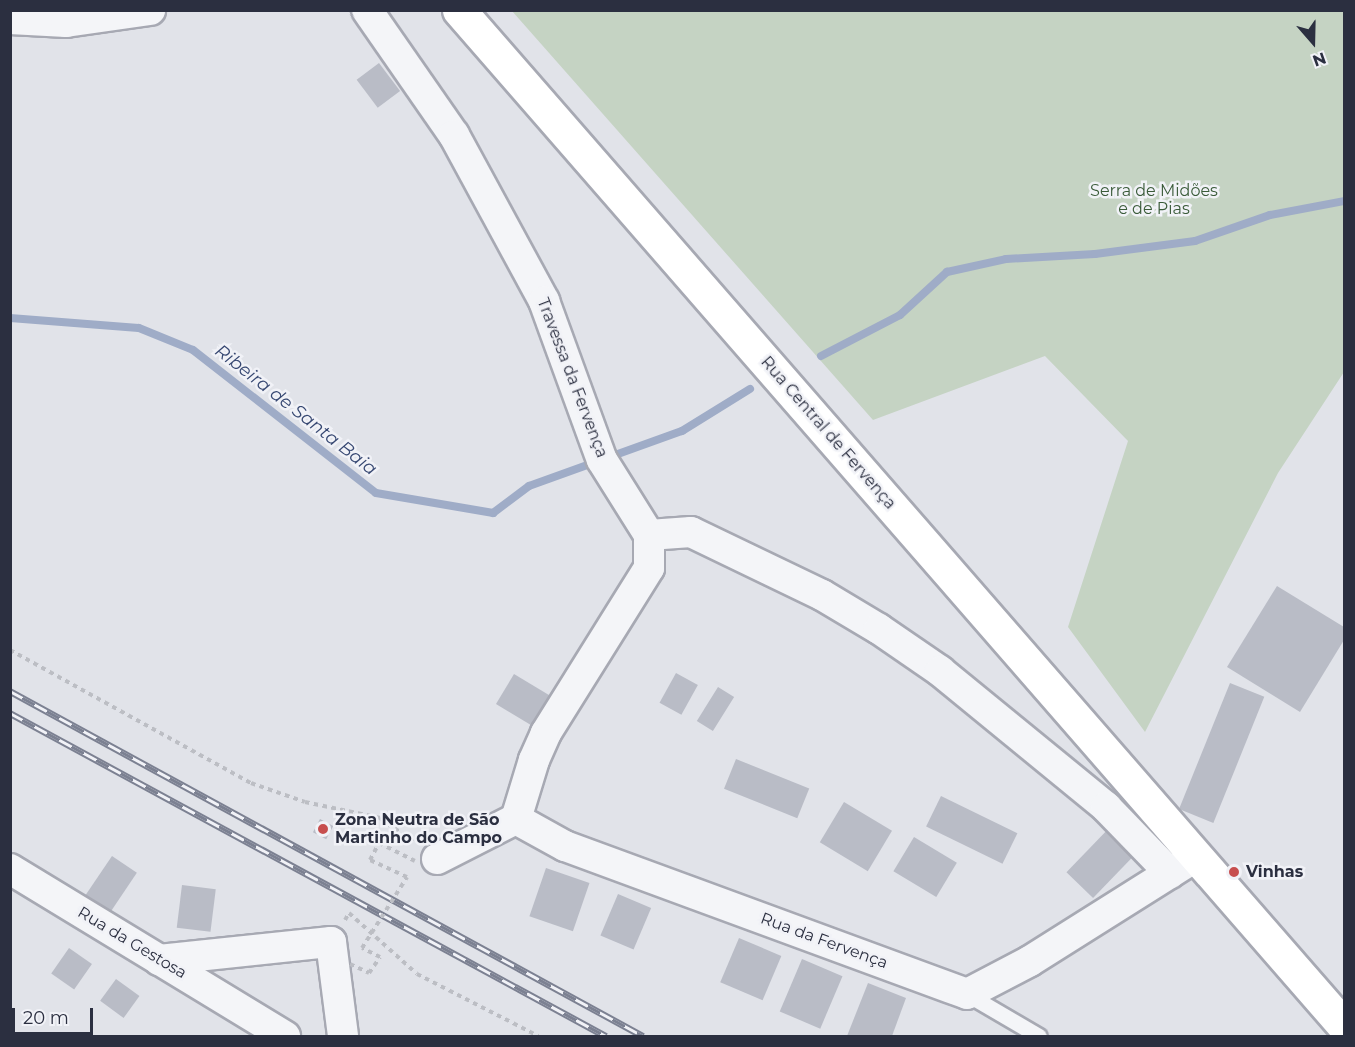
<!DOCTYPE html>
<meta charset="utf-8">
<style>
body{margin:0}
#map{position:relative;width:1355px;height:1047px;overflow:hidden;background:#e1e3e9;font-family:Montserrat,sans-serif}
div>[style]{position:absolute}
.green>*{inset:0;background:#c5d3c3}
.stream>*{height:8px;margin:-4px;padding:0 4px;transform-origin:4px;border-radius:4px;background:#9facc7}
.building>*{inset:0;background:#b9bcc6;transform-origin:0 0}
.path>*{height:4px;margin-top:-2px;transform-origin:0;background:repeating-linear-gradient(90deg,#bcbec4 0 4.5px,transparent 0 9px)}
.roads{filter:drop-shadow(2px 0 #a7a9b3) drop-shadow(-2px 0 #a7a9b3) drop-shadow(0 2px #a7a9b3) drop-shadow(0 -2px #a7a9b3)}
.lane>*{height:15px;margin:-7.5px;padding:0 7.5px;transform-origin:7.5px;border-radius:7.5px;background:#f4f5f8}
.street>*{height:30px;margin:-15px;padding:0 15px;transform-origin:15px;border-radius:15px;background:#f4f5f8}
.secondary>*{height:33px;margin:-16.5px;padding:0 16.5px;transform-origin:16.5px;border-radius:16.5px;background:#fff}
.rail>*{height:7px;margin-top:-3.5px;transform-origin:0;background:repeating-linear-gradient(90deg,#f1f2f7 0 14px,#7c8192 0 28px);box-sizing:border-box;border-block:2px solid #7c8192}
.path-bridge>*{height:4px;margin-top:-2px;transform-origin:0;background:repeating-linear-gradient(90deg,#bcbec4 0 4.5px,transparent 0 9px)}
.dots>*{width:16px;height:16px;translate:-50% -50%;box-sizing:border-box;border:3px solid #f1f2f7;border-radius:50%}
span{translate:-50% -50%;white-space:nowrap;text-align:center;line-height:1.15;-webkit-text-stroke:5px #f1f2f7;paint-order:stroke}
.park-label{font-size:16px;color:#3a5b39}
.street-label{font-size:16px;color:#2b2f40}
.poi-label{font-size:16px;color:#2b2f40;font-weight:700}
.left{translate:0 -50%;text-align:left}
.water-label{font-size:18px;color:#374872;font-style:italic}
.frame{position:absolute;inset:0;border:12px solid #2b2f40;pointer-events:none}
.north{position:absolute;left:1283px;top:12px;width:60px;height:60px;-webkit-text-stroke:4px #f1f2f7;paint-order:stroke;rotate:160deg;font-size:16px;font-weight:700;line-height:24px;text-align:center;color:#2b2f40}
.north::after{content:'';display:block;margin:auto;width:21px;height:27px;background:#2b2f40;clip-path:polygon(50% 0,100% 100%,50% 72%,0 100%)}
.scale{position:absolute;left:12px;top:1008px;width:81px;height:27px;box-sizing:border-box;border:3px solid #2b2f40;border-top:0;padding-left:8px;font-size:18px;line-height:21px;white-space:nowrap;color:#2b2f40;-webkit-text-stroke:4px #f1f2f7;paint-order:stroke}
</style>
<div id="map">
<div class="green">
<div style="clip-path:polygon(512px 11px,1344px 11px,1344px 372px,1278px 473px,1145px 732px,1068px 627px,1128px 441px,1045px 356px,873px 420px)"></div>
</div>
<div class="stream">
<div style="left:10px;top:318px;width:129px;rotate:4.4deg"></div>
<div style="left:139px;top:328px;width:58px;rotate:22.2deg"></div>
<div style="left:193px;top:350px;width:232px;rotate:38deg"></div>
<div style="left:376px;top:493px;width:119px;rotate:9.7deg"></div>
<div style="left:493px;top:513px;width:45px;rotate:-36.9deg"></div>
<div style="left:529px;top:486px;width:163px;rotate:-19.8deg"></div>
<div style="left:682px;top:431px;width:80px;rotate:-31.7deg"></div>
<div style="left:821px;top:356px;width:89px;rotate:-27.4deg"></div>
<div style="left:900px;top:315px;width:64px;rotate:-42.5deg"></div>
<div style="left:947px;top:272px;width:60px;rotate:-12.4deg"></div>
<div style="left:1006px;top:259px;width:89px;rotate:-3.2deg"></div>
<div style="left:1095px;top:254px;width:101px;rotate:-7.4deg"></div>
<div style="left:1195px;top:241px;width:79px;rotate:-19.1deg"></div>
<div style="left:1270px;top:215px;width:75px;rotate:-10.7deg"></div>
</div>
<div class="building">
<div style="left:379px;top:63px;width:35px;height:28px;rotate:53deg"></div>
<div style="clip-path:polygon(1277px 586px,1344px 627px,1344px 640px,1300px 712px,1227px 667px)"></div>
<div style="left:676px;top:673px;width:25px;height:34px;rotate:29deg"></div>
<div style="left:514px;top:674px;width:48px;height:35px;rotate:31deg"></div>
<div style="left:1230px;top:683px;width:37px;height:136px;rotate:22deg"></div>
<div style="left:718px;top:687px;width:19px;height:40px;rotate:32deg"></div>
<div style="left:736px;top:759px;width:79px;height:32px;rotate:22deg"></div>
<div style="left:941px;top:796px;width:85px;height:34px;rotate:26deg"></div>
<div style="left:844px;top:802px;width:56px;height:47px;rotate:31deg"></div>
<div style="left:320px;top:819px;width:15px;height:15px;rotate:28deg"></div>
<div style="left:1113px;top:824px;width:37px;height:67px;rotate:44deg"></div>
<div style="left:914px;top:837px;width:50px;height:40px;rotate:31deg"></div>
<div style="left:112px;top:856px;width:30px;height:49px;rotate:34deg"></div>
<div style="left:546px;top:868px;width:46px;height:51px;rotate:19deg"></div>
<div style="left:182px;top:885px;width:34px;height:43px;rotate:7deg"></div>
<div style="left:618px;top:894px;width:36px;height:45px;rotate:23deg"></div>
<div style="left:739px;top:938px;width:46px;height:48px;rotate:23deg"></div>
<div style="left:69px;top:948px;width:28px;height:31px;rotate:35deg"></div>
<div style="left:802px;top:959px;width:44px;height:57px;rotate:23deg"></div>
<div style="left:116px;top:979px;width:29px;height:27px;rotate:36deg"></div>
<div style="clip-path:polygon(868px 983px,906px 998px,892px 1036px,847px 1036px)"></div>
</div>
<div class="path">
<div style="left:10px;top:650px;width:275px;rotate:28.9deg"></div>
<div style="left:251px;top:783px;width:57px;rotate:19.4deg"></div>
<div style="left:305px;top:802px;width:77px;rotate:12deg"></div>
<div style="left:380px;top:818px;width:43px;rotate:35.5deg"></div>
<div style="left:345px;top:920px;width:8px;rotate:-60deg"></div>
<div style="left:349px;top:913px;width:91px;rotate:41.9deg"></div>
<div style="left:417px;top:974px;width:136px;rotate:27.1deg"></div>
</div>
<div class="roads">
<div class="lane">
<div style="left:967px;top:994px;width:83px;rotate:30.3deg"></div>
</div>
<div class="street">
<div style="left:367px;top:10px;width:152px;rotate:55.2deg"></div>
<div style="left:454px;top:135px;width:189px;rotate:61.5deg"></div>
<div style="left:544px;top:301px;width:169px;rotate:70deg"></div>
<div style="left:602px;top:460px;width:89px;rotate:57.9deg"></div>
<div style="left:649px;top:535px;width:33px;rotate:90deg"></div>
<div style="left:649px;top:568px;width:195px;rotate:122deg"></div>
<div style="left:546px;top:733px;width:30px;rotate:114deg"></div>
<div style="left:534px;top:760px;width:62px;rotate:107deg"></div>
<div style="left:10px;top:19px;width:56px;rotate:3.1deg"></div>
<div style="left:66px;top:22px;width:85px;rotate:-8.1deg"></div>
<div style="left:649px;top:535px;width:42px;rotate:-4.1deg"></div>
<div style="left:691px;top:532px;width:145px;rotate:25.7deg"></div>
<div style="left:822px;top:595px;width:66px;rotate:30.8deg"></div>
<div style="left:879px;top:629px;width:74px;rotate:34.5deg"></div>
<div style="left:940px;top:671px;width:215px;rotate:39.3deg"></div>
<div style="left:1106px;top:807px;width:92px;rotate:45.9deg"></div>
<div style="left:437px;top:859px;width:89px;rotate:-26.9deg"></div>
<div style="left:516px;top:819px;width:56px;rotate:28.9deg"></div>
<div style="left:565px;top:846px;width:428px;rotate:20.2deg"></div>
<div style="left:967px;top:994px;width:71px;rotate:-27.6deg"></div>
<div style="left:1030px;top:961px;width:197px;rotate:-32.2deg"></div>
<div style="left:10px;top:869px;width:322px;rotate:31.3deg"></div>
<div style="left:159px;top:960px;width:173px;rotate:-6deg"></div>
<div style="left:331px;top:942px;width:95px;rotate:82.7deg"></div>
</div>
<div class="secondary">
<div style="left:459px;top:10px;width:1347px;rotate:48.94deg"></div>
</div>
</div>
<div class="rail">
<div style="left:10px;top:691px;width:721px;rotate:28.59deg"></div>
<div style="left:10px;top:713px;width:678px;rotate:28.46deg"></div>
</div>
<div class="path-bridge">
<div style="left:350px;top:964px;width:21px;rotate:25deg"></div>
<div style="left:369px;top:973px;width:19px;rotate:-55deg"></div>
<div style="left:380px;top:957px;width:20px;rotate:-153deg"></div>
<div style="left:362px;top:948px;width:84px;rotate:-57.6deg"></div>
<div style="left:407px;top:877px;width:41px;rotate:-155.3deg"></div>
<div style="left:370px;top:860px;width:19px;rotate:-62deg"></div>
<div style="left:379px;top:843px;width:40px;rotate:26.6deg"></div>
</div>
<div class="dots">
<div style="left:323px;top:829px;background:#c74e4e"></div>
<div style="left:1234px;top:872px;background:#c74e4e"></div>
</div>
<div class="park-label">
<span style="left:1154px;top:200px">Serra de Midões<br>e de Pias</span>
</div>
<div class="street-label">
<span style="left:572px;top:378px;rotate:69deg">Travessa da Fervença</span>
<span style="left:828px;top:433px;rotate:49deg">Rua Central de Fervença</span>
<span style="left:824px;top:941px;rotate:20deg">Rua da Fervença</span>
<span style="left:132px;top:943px;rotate:31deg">Rua da Gestosa</span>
</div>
<div class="poi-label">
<span class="left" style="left:335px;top:829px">Zona Neutra de São<br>Martinho do Campo</span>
<span class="left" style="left:1246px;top:872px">Vinhas</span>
</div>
<div class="water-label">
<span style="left:296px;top:410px;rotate:38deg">Ribeira de Santa Baia</span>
</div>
<div class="frame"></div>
<div class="north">N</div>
<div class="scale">20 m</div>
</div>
